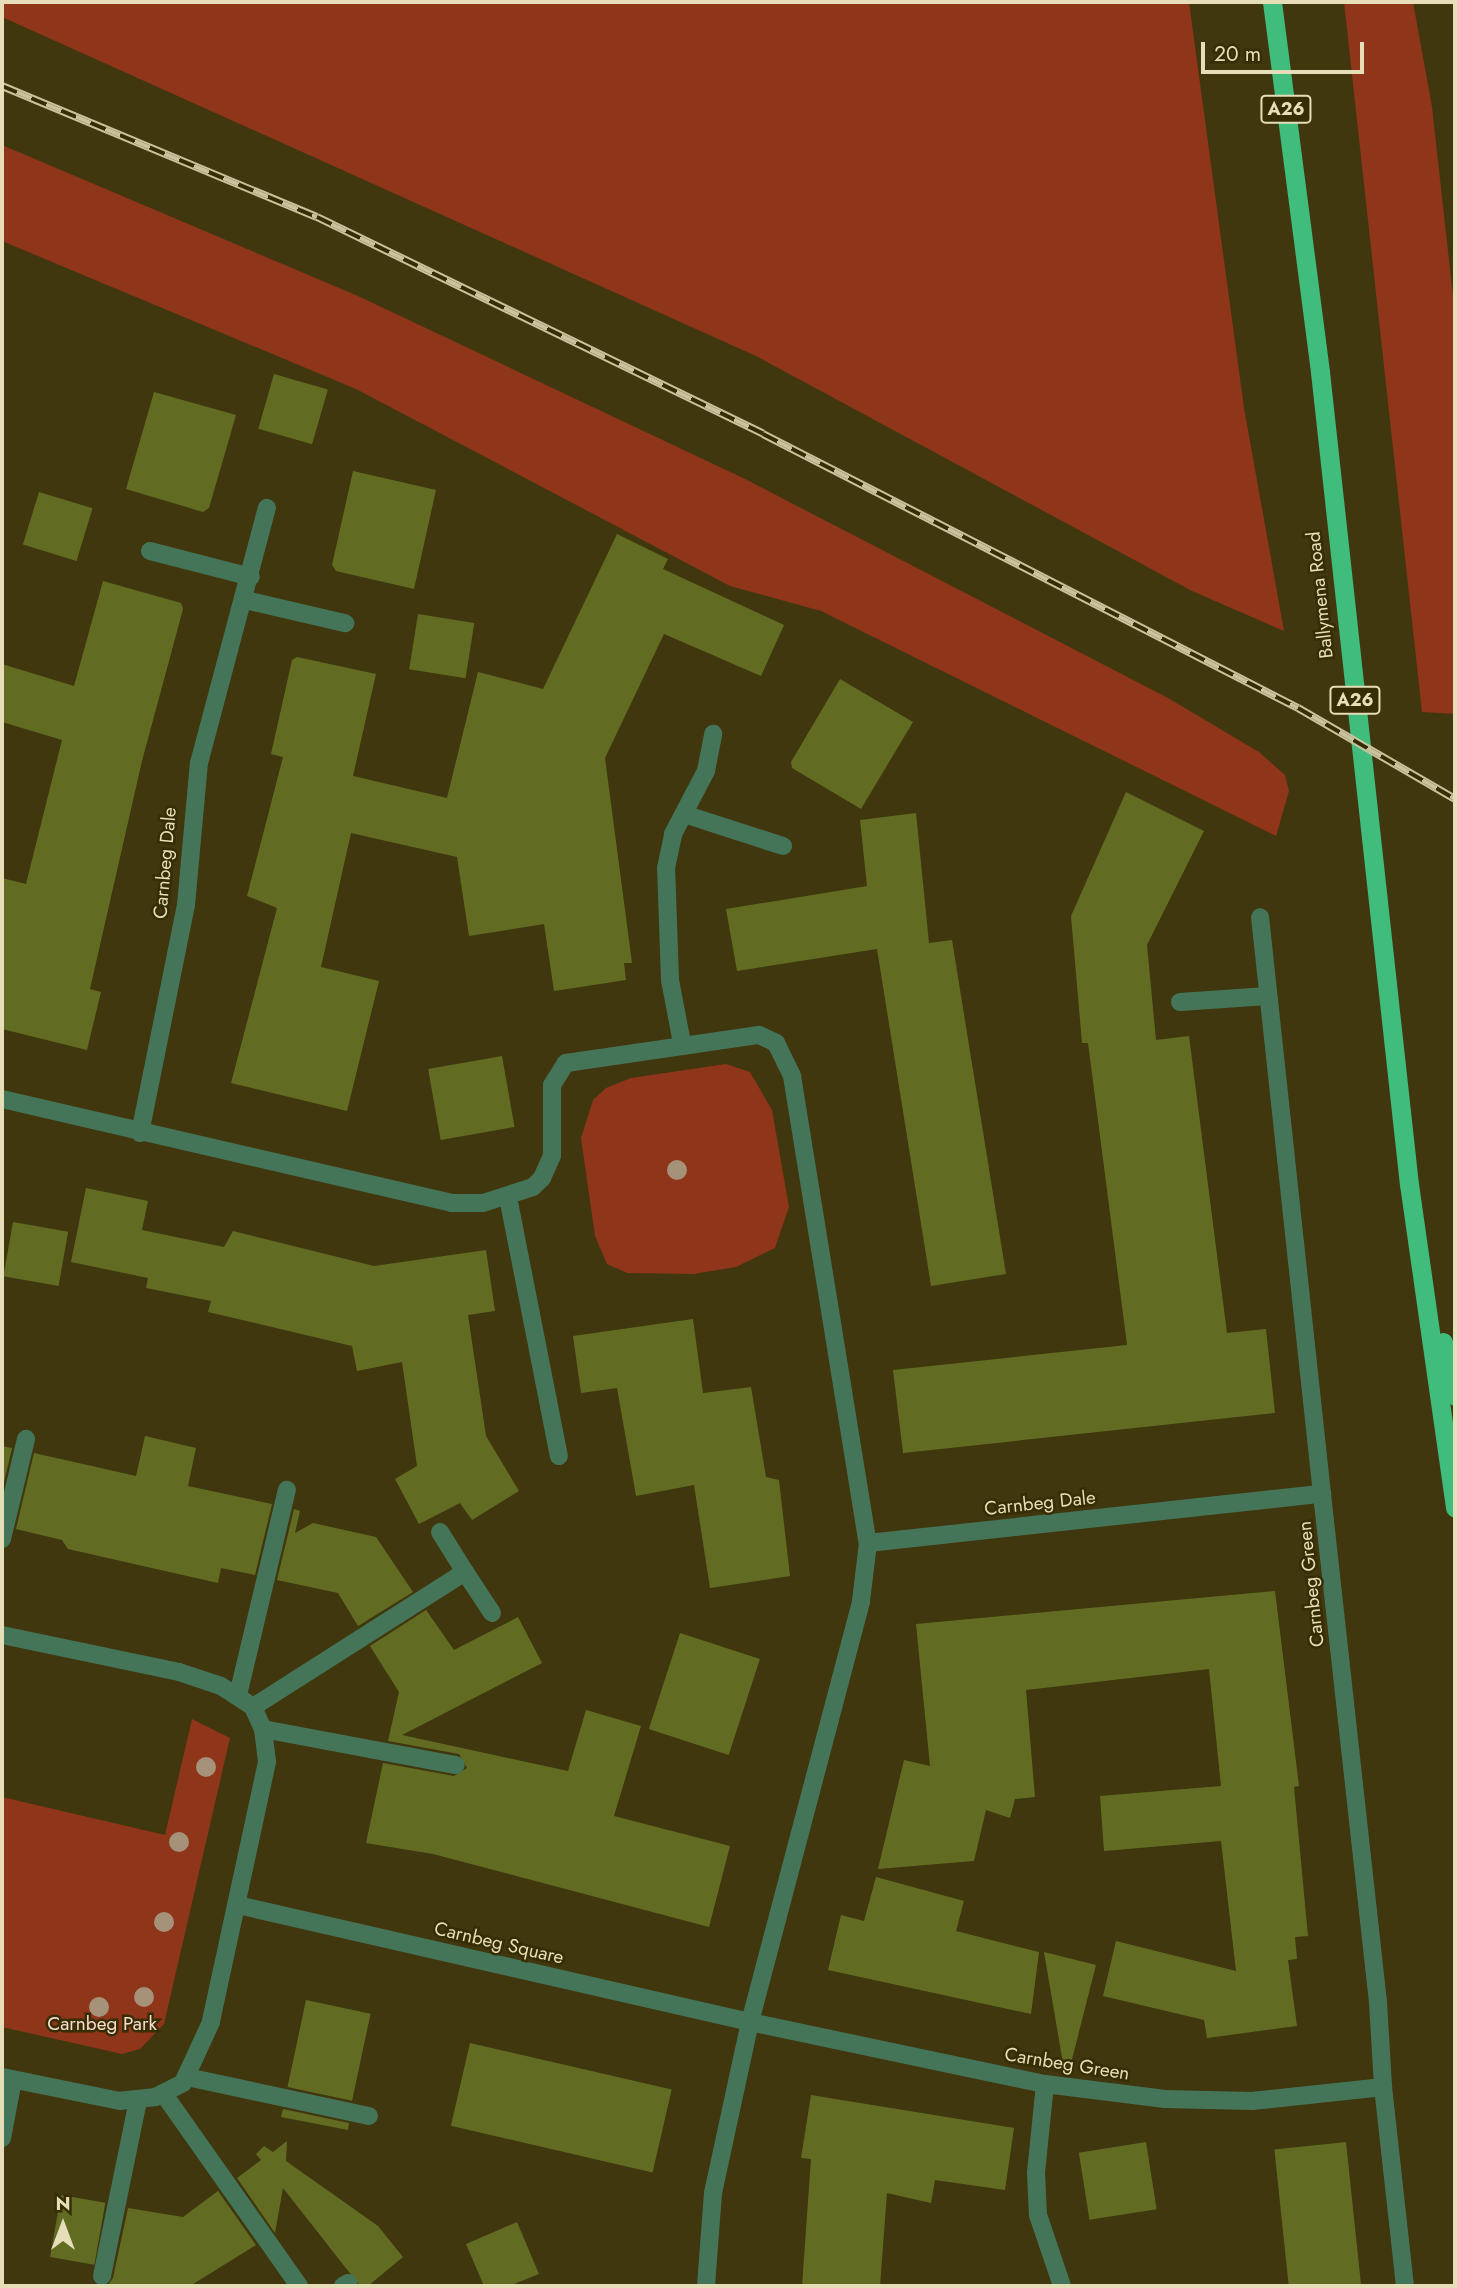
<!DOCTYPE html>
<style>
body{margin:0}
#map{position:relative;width:1457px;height:2288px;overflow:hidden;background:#40370e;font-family:Jost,sans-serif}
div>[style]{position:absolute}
.green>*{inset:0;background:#8e351a}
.building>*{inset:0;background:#616c22;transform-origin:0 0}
.service>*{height:18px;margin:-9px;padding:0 9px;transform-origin:9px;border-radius:9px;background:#457559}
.minor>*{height:18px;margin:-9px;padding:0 9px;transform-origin:9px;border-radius:9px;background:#457559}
.trunk>*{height:19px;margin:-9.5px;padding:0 9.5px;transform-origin:9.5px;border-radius:9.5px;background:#40bc7d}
.rail>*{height:8px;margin-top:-4px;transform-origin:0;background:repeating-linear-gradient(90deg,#362d03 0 16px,#cac29c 0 32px);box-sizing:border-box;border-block:2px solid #cac29c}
.trees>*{width:20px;height:20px;margin:-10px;border-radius:50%;background:#a69179}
span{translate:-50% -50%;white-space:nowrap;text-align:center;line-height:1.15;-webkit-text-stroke:5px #362d03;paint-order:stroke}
.shield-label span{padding:2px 5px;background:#362d03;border:2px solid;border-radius:5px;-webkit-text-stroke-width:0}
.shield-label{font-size:18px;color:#e6deb9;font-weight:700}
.street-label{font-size:19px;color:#e6deb9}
.park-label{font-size:19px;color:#f9dad1}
.frame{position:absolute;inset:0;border:4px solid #e6deb9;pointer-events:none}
.north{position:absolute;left:28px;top:2190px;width:70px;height:70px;-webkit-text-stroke:5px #362d03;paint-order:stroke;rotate:0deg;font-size:19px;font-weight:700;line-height:28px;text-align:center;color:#e6deb9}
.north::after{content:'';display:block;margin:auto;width:24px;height:32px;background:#e6deb9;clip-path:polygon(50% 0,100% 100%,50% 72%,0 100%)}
.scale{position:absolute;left:1201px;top:42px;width:163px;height:32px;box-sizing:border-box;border:4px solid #e6deb9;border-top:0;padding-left:9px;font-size:21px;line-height:24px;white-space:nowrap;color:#e6deb9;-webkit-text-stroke:5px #362d03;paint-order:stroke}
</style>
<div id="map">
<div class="green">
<div style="clip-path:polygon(2px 2px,1189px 2px,1244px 408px,1284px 631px,1192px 591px,756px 356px,2px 17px)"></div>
<div style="clip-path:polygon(1344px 2px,1413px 2px,1432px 107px,1455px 314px,1455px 714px,1422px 712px)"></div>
<div style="clip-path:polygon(2px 145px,358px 296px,743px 478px,1168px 698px,1259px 752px,1285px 775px,1289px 791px,1276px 836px,821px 611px,730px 586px,356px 389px,2px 241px)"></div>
<div style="clip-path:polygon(726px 1064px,750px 1072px,772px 1110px,789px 1207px,775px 1248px,736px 1267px,693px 1274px,627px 1273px,607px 1264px,595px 1236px,581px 1138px,593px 1100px,606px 1088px,631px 1078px)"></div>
<div style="clip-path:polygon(192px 1719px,230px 1738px,164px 2024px,140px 2049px,122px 2054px,2px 2027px,2px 1797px,165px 1835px)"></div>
</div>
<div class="building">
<div style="left:274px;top:374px;width:56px;height:57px;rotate:16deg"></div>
<div style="clip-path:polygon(154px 392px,236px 415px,209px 508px,203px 512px,126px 489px)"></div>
<div style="clip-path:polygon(353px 471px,436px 490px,414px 589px,336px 571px,332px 565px)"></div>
<div style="left:39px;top:492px;width:56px;height:55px;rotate:17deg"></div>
<div style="clip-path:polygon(617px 534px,668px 559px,663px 569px,784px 625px,761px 676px,664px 634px,605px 758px,632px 963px,624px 963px,626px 980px,554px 991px,544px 924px,469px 936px,457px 857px,351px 833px,321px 967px,379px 981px,347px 1111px,231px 1083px,277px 908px,247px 896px,283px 757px,271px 754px,292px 660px,297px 657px,376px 674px,353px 776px,447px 798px,478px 672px,543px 689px)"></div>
<div style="clip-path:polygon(103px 581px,181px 603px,183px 609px,142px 761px,90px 989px,101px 992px,87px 1050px,2px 1029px,2px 878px,26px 884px,62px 740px,2px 722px,2px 664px,74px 686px)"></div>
<div style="left:418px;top:614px;width:57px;height:56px;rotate:9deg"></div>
<div style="clip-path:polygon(840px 679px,913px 722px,861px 809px,792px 768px,791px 762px)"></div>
<div style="clip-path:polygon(1126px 792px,1204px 831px,1147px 945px,1156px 1040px,1189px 1036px,1227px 1333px,1266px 1329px,1275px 1413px,903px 1453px,893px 1370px,1127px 1345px,1088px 1043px,1082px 1043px,1071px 916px)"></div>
<div style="clip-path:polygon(916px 813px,929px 943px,952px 940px,1006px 1274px,931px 1286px,877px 949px,737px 971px,726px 909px,867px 886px,860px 820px)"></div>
<div style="left:502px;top:1056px;width:72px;height:75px;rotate:80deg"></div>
<div style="clip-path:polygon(86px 1188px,148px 1201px,142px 1230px,224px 1247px,233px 1231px,374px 1266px,486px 1250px,495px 1311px,468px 1315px,486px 1436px,519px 1491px,472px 1520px,460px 1503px,419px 1524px,395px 1479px,417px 1466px,402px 1362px,357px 1371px,352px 1346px,208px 1312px,211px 1301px,146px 1288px,148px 1278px,71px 1262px)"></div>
<div style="left:13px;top:1222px;width:56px;height:55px;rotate:10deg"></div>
<div style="clip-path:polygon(693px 1319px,703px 1393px,751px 1387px,766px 1477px,779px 1480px,790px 1576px,710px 1588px,694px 1485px,636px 1496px,617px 1388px,581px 1393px,573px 1336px)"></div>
<div style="clip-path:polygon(145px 1436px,196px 1448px,188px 1486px,272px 1504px,255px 1575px,221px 1568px,218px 1583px,68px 1549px,62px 1540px,16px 1529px,34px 1453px,136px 1476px)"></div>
<div style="clip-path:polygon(2px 1446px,12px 1448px,2px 1491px)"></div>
<div style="clip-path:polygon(294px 1509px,300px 1511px,295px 1533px,313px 1523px,376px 1537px,413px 1592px,358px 1626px,338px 1593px,277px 1580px)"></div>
<div style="clip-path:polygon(1275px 1591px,1299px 1786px,1294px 1787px,1308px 1936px,1295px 1937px,1297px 1959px,1288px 1960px,1297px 2026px,1207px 2038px,1204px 2020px,1103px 1996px,1116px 1941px,1236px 1971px,1221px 1841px,1104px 1851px,1100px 1796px,1221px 1786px,1209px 1669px,1026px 1690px,1035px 1797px,1015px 1799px,1010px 1818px,986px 1810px,974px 1861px,878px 1869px,904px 1760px,930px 1766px,916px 1624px)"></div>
<div style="clip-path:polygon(426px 1610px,454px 1650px,518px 1617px,542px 1663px,402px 1735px,568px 1771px,586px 1710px,641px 1726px,614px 1816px,730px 1846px,709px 1927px,433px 1854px,366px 1843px,383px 1763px,454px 1776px,467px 1768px,459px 1754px,388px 1741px,399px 1692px,370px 1646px)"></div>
<div style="left:680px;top:1633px;width:84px;height:101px;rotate:18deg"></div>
<div style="clip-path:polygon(876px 1877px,964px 1901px,956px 1931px,1039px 1952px,1031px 2014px,828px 1970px,841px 1915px,864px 1921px)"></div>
<div style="clip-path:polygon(1044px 1952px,1096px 1965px,1068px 2075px,1065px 2075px)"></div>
<div style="left:306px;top:2000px;width:66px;height:89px;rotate:12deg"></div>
<div style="left:470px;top:2043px;width:207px;height:85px;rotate:13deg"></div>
<div style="clip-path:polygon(811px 2095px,1014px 2128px,1005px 2190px,935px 2180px,931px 2203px,887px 2193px,880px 2286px,802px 2286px,811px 2159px,801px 2158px)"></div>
<div style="clip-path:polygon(283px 2109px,349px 2123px,348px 2130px,281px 2117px)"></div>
<div style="clip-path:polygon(287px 2141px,286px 2161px,378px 2226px,403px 2257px,368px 2286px,360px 2286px,283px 2188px,275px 2233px,237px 2178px,261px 2160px,256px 2154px,264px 2146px,273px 2152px)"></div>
<div style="left:1146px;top:2142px;width:68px;height:68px;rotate:81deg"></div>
<div style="left:1346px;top:2142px;width:145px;height:72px;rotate:84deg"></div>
<div style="clip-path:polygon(218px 2191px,256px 2245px,190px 2286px,107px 2286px,113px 2278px,128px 2208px,183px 2217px)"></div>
<div style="left:61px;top:2195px;width:45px;height:63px;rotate:10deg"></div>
<div style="clip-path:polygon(517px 2222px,539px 2274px,509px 2286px,484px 2286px,466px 2244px)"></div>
</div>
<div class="service">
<div style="left:2px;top:1539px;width:103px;rotate:-76.5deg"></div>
<div style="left:465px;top:1572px;width:49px;rotate:56.6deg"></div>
<div style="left:238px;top:1695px;width:211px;rotate:-76.6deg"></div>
<div style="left:253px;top:1707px;width:251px;rotate:-32.5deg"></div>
<div style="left:465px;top:1572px;width:47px;rotate:-122deg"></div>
<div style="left:263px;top:1729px;width:196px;rotate:10.6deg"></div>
<div style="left:187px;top:2077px;width:186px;rotate:12.1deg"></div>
<div style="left:1045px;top:2084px;width:89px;rotate:95.8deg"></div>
<div style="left:1036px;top:2173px;width:42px;rotate:87.3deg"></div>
<div style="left:1038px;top:2215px;width:75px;rotate:71.3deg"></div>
<div style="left:163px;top:2093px;width:236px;rotate:54.8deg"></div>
<div style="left:102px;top:2276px;width:179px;rotate:-78.4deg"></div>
<div style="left:343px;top:2286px;width:6px;rotate:-31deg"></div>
</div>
<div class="minor">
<div style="left:150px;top:551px;width:104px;rotate:14.4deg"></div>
<div style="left:245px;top:600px;width:103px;rotate:13deg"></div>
<div style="left:684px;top:814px;width:104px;rotate:17.9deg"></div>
<div style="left:1180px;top:1002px;width:88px;rotate:-3.9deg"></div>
<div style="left:682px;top:1043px;width:64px;rotate:-100.8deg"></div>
<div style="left:670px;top:980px;width:112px;rotate:-92deg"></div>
<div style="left:666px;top:868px;width:35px;rotate:-78deg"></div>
<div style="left:673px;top:834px;width:71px;rotate:-62.4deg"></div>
<div style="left:706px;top:771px;width:38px;rotate:-79deg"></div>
<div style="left:2px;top:1099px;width:461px;rotate:13deg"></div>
<div style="left:451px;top:1203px;width:32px"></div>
<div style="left:483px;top:1203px;width:52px;rotate:-17.7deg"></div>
<div style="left:533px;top:1187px;width:13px;rotate:-45deg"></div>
<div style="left:542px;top:1178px;width:24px;rotate:-66deg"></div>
<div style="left:552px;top:1156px;width:71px;rotate:-90deg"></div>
<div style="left:552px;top:1085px;width:26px;rotate:-58deg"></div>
<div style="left:566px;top:1063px;width:195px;rotate:-8.3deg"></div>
<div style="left:759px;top:1035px;width:19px;rotate:25deg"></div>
<div style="left:776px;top:1043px;width:37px;rotate:64deg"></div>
<div style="left:792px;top:1076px;width:473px;rotate:80.8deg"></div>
<div style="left:868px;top:1543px;width:457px;rotate:-6.2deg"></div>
<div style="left:1322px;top:1494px;width:580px;rotate:-96.13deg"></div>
<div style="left:140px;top:1133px;width:233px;rotate:-78.6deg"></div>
<div style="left:186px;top:905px;width:143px;rotate:-84.8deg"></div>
<div style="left:199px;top:763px;width:264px;rotate:-75.1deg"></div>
<div style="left:508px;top:1197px;width:264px;rotate:78.9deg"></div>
<div style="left:1322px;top:1494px;width:511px;rotate:83.71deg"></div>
<div style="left:1378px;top:2002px;width:85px;rotate:86.6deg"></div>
<div style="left:2px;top:1635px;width:181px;rotate:11.8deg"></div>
<div style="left:179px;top:1672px;width:44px;rotate:18.4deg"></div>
<div style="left:221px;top:1686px;width:38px;rotate:33deg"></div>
<div style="left:253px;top:1707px;width:24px;rotate:66deg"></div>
<div style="left:263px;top:1729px;width:33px;rotate:83deg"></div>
<div style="left:267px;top:1762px;width:266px;rotate:102.2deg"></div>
<div style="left:211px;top:2022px;width:67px;rotate:114.7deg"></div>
<div style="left:183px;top:2083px;width:30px;rotate:153deg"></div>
<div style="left:156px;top:2097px;width:36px;rotate:174deg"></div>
<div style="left:120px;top:2101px;width:120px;rotate:-168.5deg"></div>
<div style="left:238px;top:1905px;width:525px;rotate:12.87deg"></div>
<div style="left:750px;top:2022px;width:435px;rotate:-75.2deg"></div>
<div style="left:861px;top:1601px;width:58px;rotate:-83.1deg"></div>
<div style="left:2px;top:2138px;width:59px;rotate:-79.3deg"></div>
<div style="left:706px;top:2286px;width:93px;rotate:-85.7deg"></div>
<div style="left:713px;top:2193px;width:175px;rotate:-77.8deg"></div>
<div style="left:750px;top:2022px;width:301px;rotate:11.9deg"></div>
<div style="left:1045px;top:2084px;width:121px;rotate:7.1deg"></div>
<div style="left:1165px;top:2099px;width:87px;rotate:1.3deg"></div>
<div style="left:1252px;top:2101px;width:132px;rotate:-6.1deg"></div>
<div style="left:1383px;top:2087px;width:200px;rotate:83.7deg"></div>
</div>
<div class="trunk">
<div style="left:1272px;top:2px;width:373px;rotate:82.6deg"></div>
<div style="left:1320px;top:372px;width:817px;rotate:83.75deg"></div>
<div style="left:1409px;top:1184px;width:327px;rotate:81.9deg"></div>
<div style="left:1443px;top:1342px;width:55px;rotate:77.5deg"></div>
</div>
<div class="rail">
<div style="left:2px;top:86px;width:341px;rotate:22.6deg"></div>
<div style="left:317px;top:217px;width:496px;rotate:25.9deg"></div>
<div style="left:763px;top:434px;width:601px;rotate:27.12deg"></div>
<div style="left:1298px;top:708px;width:181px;rotate:30.1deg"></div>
</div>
<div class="trees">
<div style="left:677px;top:1170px"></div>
<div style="left:206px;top:1767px"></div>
<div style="left:179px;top:1842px"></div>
<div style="left:164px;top:1922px"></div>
<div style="left:144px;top:1997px"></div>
<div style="left:99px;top:2007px"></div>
</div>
<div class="shield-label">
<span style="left:1286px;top:109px">A26</span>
<span style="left:1355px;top:700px">A26</span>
</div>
<div class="street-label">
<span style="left:1320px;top:595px;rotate:-96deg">Ballymena Road</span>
<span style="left:165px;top:863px;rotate:-85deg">Carnbeg Dale</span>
<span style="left:1040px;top:1503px;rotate:-6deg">Carnbeg Dale</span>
<span style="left:1311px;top:1584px;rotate:-96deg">Carnbeg Green</span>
<span style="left:499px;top:1943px;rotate:13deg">Carnbeg Square</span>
<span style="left:1067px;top:2064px;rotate:9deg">Carnbeg Green</span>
</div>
<div class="park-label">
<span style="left:102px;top:2024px">Carnbeg Park</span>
</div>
<div class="frame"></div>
<div class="north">N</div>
<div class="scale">20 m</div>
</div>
